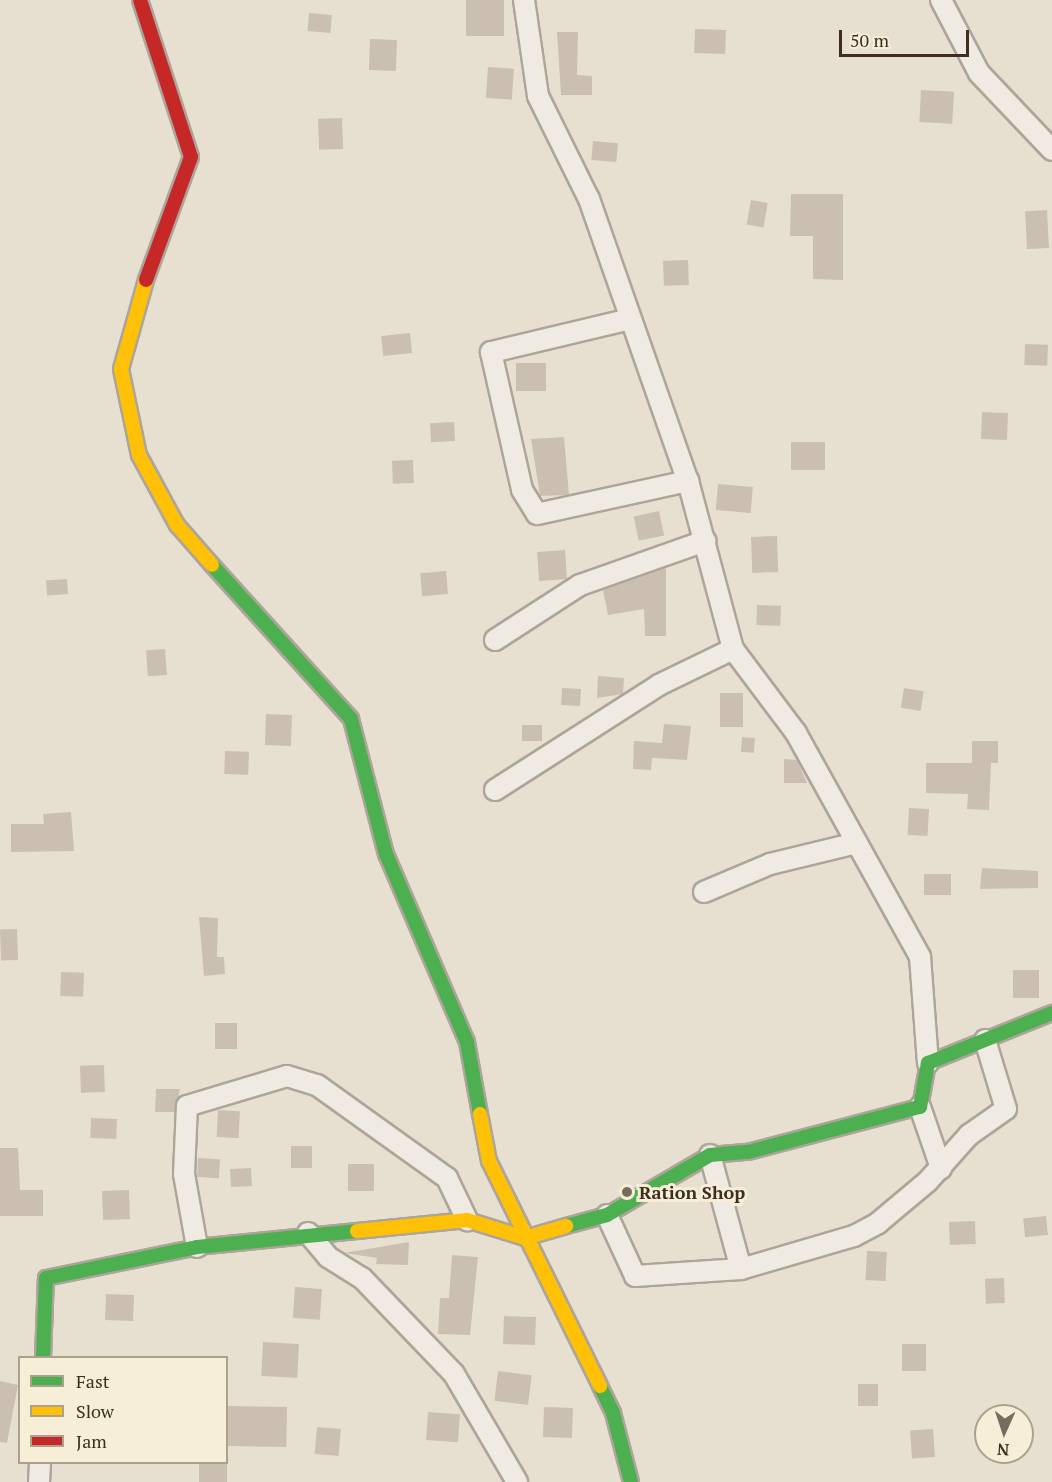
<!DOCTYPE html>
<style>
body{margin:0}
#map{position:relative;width:1052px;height:1482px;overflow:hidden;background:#e7e0d1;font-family:"PT Serif",serif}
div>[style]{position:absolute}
.building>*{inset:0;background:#cbbfb2;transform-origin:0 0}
.roads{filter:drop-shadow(2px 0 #ada599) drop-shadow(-2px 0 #ada599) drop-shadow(0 2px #ada599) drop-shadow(0 -2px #ada599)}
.street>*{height:20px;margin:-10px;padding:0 10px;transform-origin:10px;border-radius:10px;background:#efebe3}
.fast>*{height:14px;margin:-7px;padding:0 7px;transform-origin:7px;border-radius:7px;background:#4caf50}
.slow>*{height:14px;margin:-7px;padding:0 7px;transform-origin:7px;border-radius:7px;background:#ffc107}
.jam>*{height:14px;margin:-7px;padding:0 7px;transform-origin:7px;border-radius:7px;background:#c62828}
.dots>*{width:16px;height:16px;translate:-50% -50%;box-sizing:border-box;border:3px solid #f7eed8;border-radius:50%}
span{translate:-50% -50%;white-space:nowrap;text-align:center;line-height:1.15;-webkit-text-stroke:6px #f7eed8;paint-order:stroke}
.poi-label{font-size:18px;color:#3d2e20;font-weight:700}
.left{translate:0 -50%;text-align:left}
.legend{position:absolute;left:18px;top:1356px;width:210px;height:108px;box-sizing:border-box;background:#f7eed8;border:2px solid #ada18e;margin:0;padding:8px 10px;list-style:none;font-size:18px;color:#3d2e20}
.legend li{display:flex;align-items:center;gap:12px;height:30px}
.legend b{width:30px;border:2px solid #ada18e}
.north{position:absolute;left:974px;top:1404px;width:60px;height:60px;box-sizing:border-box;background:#f7eed8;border:2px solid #ada18e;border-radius:50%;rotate:183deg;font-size:16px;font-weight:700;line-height:24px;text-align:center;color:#3d2e20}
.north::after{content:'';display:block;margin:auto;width:21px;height:27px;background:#786c5e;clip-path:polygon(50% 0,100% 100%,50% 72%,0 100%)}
.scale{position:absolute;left:839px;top:30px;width:130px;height:27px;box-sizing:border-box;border:3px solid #3d2e20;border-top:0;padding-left:8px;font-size:18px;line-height:21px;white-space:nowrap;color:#3d2e20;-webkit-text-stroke:4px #f7eed8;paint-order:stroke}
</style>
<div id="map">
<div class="building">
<div style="left:466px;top:0;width:38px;height:36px"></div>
<div style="left:309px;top:13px;width:23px;height:18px;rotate:5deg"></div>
<div style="left:695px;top:29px;width:31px;height:24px;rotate:2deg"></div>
<div style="clip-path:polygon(557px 32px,578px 32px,577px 75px,592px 76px,592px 95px,561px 95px)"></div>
<div style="left:370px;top:39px;width:27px;height:31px;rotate:2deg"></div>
<div style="left:488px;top:67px;width:26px;height:31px;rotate:4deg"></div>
<div style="left:921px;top:90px;width:33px;height:32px;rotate:3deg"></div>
<div style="left:342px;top:118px;width:31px;height:24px;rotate:88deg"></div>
<div style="left:593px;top:141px;width:25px;height:19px;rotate:5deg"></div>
<div style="clip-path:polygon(791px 194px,843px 194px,843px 280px,813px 279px,813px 236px,790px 236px)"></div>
<div style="left:751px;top:200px;width:17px;height:25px;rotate:10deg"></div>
<div style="left:1047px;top:210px;width:38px;height:22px;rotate:87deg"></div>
<div style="left:688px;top:260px;width:25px;height:25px;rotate:88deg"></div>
<div style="left:410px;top:333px;width:20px;height:29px;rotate:84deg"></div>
<div style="left:1025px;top:344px;width:23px;height:21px;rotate:2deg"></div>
<div style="left:516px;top:363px;width:30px;height:28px"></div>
<div style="left:982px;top:412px;width:26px;height:27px;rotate:2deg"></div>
<div style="left:454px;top:422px;width:19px;height:24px;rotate:87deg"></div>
<div style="clip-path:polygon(564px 437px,569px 495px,540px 496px,531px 439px)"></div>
<div style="left:825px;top:442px;width:28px;height:34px;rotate:90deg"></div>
<div style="left:413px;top:460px;width:23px;height:21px;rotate:88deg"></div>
<div style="left:718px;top:484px;width:35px;height:26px;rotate:5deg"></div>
<div style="left:659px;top:511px;width:25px;height:26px;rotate:78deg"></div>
<div style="left:777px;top:536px;width:36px;height:26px;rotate:88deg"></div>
<div style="left:565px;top:550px;width:29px;height:28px;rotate:86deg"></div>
<div style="clip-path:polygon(666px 568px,666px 636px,645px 636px,644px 609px,608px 615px,603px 590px)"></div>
<div style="left:446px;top:571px;width:23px;height:26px;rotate:85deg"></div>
<div style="left:67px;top:579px;width:15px;height:21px;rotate:86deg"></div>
<div style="left:757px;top:605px;width:24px;height:20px;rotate:2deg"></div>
<div style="left:165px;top:649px;width:26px;height:19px;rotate:86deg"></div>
<div style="clip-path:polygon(598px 676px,624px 678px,623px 694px,597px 698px)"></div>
<div style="left:562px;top:688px;width:19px;height:17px;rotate:3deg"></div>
<div style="left:904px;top:688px;width:20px;height:20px;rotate:9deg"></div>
<div style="left:720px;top:693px;width:23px;height:34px"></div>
<div style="left:266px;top:714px;width:26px;height:31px;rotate:2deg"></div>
<div style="clip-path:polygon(664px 724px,691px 726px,687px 760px,652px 758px,651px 770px,633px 769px,634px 741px,662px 743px)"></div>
<div style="left:522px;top:725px;width:20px;height:16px"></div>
<div style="left:742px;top:737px;width:13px;height:15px;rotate:4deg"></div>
<div style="clip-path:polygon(972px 741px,998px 741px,998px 763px,991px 763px,989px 810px,967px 809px,968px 794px,926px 793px,926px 763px,972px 763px)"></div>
<div style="left:225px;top:751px;width:24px;height:23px;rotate:2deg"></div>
<div style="clip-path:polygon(784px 759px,797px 760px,807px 783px,784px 783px)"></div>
<div style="left:909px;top:808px;width:20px;height:27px;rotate:3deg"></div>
<div style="clip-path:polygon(71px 812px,74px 851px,11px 852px,11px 824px,44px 824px,43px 814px)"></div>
<div style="clip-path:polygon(982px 868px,1038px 871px,1038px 888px,980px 889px)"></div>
<div style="left:924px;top:874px;width:27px;height:21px"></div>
<div style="clip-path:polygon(199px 917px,218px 918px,217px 957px,224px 957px,225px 974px,204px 976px)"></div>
<div style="left:17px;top:929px;width:31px;height:17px;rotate:88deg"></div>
<div style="left:1013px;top:970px;width:26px;height:28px"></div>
<div style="left:61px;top:972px;width:23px;height:24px;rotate:2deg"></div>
<div style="left:215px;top:1023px;width:22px;height:26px"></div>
<div style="left:104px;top:1065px;width:27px;height:24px;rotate:88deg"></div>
<div style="clip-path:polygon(156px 1089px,180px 1089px,175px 1112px,155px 1112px)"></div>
<div style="left:218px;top:1110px;width:22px;height:27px;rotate:3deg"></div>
<div style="left:91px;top:1118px;width:26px;height:20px;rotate:2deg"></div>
<div style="left:291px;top:1146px;width:21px;height:22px"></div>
<div style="clip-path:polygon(0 1148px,18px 1148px,20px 1190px,43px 1190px,43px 1216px,0 1216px)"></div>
<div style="left:198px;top:1158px;width:22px;height:19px;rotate:3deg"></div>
<div style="left:374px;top:1164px;width:27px;height:26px;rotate:90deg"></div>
<div style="left:251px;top:1168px;width:18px;height:21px;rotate:87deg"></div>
<div style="left:129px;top:1190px;width:29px;height:27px;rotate:88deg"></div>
<div style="left:1046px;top:1216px;width:19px;height:23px;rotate:84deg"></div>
<div style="left:975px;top:1221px;width:23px;height:26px;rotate:88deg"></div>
<div style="clip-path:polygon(409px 1242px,408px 1265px,376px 1264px,377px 1258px,344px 1253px)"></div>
<div style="left:867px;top:1251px;width:20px;height:29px;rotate:3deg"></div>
<div style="clip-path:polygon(452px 1255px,478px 1257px,470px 1335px,438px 1334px,440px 1298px,449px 1298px)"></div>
<div style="left:1004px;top:1278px;width:25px;height:19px;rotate:88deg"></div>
<div style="left:295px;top:1287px;width:27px;height:31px;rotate:4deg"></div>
<div style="left:106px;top:1294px;width:28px;height:26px;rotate:2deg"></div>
<div style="left:504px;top:1316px;width:32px;height:28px;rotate:2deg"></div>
<div style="left:263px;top:1342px;width:36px;height:34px;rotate:3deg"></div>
<div style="left:926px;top:1344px;width:27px;height:24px;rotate:90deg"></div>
<div style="left:498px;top:1371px;width:34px;height:30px;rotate:7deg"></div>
<div style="clip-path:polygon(0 1381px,18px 1385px,7px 1443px,0 1442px)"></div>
<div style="left:858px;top:1384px;width:20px;height:22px"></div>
<div style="left:287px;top:1407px;width:40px;height:61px;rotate:91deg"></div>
<div style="left:544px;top:1407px;width:29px;height:30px;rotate:2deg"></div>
<div style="left:428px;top:1412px;width:32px;height:28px;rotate:4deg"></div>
<div style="left:317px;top:1427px;width:24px;height:27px;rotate:5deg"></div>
<div style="left:933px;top:1429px;width:28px;height:23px;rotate:86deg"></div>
<div style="left:199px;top:1462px;width:28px;height:20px"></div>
</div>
<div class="roads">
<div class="street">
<div style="left:524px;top:0;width:97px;rotate:81.7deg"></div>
<div style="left:538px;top:96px;width:115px;rotate:63.7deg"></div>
<div style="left:589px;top:199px;width:299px;rotate:70.7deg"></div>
<div style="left:688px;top:481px;width:174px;rotate:75deg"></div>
<div style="left:733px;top:649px;width:105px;rotate:53.1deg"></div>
<div style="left:796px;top:733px;width:256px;rotate:61deg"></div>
<div style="left:920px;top:957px;width:106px;rotate:85.7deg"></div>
<div style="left:941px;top:0;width:82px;rotate:62.5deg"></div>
<div style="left:979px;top:73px;width:106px;rotate:46.5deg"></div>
<div style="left:630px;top:319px;width:143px;rotate:166.6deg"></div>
<div style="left:491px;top:352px;width:141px;rotate:77.3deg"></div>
<div style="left:522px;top:490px;width:28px;rotate:58deg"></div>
<div style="left:537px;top:514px;width:155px;rotate:-12.3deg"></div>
<div style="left:495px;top:640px;width:101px;rotate:-32.9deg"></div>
<div style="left:580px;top:585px;width:133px;rotate:-19.4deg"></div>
<div style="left:495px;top:790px;width:195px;rotate:-32.6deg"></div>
<div style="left:659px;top:685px;width:82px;rotate:-25.9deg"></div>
<div style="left:704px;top:892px;width:72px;rotate:-23deg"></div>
<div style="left:770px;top:864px;width:89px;rotate:-13.7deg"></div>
<div style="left:920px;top:1107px;width:65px;rotate:71deg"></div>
<div style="left:710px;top:1155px;width:118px;rotate:74.8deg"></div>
<div style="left:607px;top:1215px;width:67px;rotate:65.3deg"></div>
<div style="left:635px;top:1276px;width:106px;rotate:-3.8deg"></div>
<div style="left:741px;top:1269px;width:118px;rotate:-16.3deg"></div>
<div style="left:854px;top:1236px;width:27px;rotate:-28deg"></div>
<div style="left:878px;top:1223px;width:65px;rotate:-40deg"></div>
<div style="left:928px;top:1181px;width:62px;rotate:-48.3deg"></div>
<div style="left:969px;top:1135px;width:45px;rotate:-35.1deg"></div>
<div style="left:1006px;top:1109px;width:72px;rotate:-106.9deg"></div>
<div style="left:308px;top:1233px;width:31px;rotate:50deg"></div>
<div style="left:328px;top:1257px;width:40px;rotate:32deg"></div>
<div style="left:362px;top:1278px;width:133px;rotate:46.2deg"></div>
<div style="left:454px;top:1374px;width:125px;rotate:59.7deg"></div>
<div style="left:197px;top:1247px;width:74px;rotate:-100.1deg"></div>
<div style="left:184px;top:1174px;width:68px;rotate:-87.5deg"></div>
<div style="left:187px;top:1106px;width:104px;rotate:-16.7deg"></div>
<div style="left:287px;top:1076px;width:31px;rotate:17deg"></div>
<div style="left:317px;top:1085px;width:160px;rotate:35.6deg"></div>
<div style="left:447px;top:1178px;width:47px;rotate:64.5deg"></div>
<div style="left:39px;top:1482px;width:20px;rotate:-87deg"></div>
</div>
<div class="fast">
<div style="left:212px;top:565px;width:207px;rotate:47.9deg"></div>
<div style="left:351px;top:719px;width:139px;rotate:75.5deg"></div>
<div style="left:386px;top:854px;width:205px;rotate:66.7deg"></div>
<div style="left:467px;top:1042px;width:73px;rotate:79.8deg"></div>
<div style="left:566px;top:1226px;width:42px;rotate:-15deg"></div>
<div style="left:607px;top:1215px;width:119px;rotate:-30.2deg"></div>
<div style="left:710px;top:1155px;width:38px;rotate:-5deg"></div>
<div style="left:748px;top:1152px;width:178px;rotate:-14.7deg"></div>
<div style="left:920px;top:1107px;width:45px;rotate:-79.7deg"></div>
<div style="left:928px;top:1063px;width:134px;rotate:-22deg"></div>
<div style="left:43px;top:1358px;width:80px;rotate:-87.9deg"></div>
<div style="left:46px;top:1278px;width:154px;rotate:-11.6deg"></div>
<div style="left:197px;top:1247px;width:161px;rotate:-5.7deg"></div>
<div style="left:600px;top:1386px;width:30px;rotate:64deg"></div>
<div style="left:613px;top:1413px;width:71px;rotate:75.4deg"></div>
</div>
<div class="slow">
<div style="left:146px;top:280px;width:92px;rotate:105.7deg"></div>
<div style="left:121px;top:369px;width:88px;rotate:78.2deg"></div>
<div style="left:139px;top:455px;width:80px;rotate:61.5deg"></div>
<div style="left:177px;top:525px;width:53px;rotate:48.8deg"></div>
<div style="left:480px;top:1114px;width:48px;rotate:79.2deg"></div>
<div style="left:489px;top:1161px;width:251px;rotate:63.7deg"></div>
<div style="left:357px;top:1231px;width:111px;rotate:-5.7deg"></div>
<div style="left:467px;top:1220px;width:61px;rotate:17.2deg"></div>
<div style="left:525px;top:1238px;width:43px;rotate:-16.3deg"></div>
</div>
<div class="jam">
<div style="left:140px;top:0;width:165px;rotate:72deg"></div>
<div style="left:191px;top:157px;width:131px;rotate:110.1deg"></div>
</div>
</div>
<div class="dots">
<div style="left:627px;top:1192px;background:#786c5e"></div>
</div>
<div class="poi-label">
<span class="left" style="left:639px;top:1192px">Ration Shop</span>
</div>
<ul class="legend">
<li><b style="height:8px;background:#4caf50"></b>Fast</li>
<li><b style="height:8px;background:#ffc107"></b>Slow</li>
<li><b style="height:8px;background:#c62828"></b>Jam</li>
</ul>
<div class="north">N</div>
<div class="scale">50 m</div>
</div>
